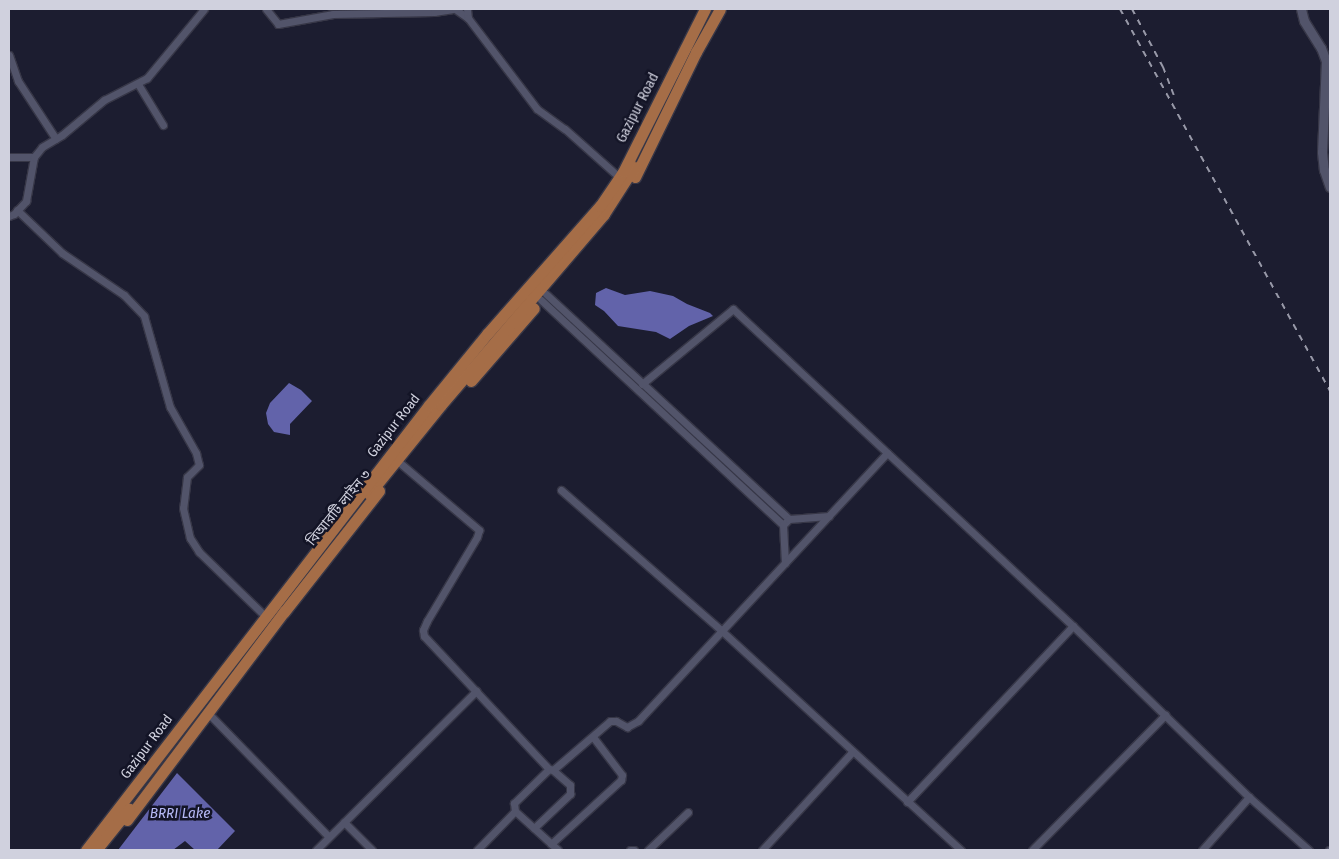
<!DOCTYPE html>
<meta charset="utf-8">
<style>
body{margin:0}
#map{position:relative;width:1339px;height:859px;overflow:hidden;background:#1c1d30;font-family:"Fira Sans Condensed","Noto Sans Bengali",sans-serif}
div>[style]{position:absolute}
.water>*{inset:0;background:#6263aa}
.roads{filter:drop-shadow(1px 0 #373747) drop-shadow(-1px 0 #373747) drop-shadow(0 1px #373747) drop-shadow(0 -1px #373747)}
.minor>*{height:7px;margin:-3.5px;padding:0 3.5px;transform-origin:3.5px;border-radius:3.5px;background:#52546a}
.tertiary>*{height:9px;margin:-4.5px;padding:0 4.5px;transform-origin:4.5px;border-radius:4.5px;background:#52546a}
.primary>*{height:11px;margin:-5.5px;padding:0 5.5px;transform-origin:5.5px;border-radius:5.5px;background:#a56d47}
.rail>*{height:2px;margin-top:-1px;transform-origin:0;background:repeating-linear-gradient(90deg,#9899a8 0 6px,transparent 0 12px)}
span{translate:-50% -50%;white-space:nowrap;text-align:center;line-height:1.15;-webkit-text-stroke:5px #131426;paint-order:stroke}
.street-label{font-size:14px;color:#d0d1de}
.water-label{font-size:15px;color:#b5b9f5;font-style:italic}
.frame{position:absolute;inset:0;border:10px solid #d0d1de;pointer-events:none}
</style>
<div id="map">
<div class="water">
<div style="clip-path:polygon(606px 288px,625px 295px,650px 291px,673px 296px,687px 304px,710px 313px,713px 316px,689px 326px,670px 339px,656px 332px,618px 326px,604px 311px,595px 305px,596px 293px)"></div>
<div style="clip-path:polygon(289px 383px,301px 390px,312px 401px,290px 424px,290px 435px,274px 432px,268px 424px,266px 413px,270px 403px)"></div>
<div style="clip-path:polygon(177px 773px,235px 831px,217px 850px,195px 850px,185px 841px,173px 850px,118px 850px)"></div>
</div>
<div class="roads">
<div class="minor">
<div style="left:266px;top:9px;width:19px;rotate:51deg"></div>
<div style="left:278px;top:24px;width:56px;rotate:-10.3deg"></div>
<div style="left:333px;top:14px;width:101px;rotate:-1.1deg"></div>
<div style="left:434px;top:12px;width:18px;rotate:-9deg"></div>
<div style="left:455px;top:9px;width:16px;rotate:35deg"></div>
<div style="left:467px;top:9px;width:9px;rotate:84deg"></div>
<div style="left:468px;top:18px;width:114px;rotate:52.8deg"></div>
<div style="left:537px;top:109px;width:34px;rotate:36deg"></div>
<div style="left:565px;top:129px;width:72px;rotate:41.6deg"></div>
<div style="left:9px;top:55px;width:28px;rotate:71deg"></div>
<div style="left:18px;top:81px;width:69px;rotate:56.8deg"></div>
<div style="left:138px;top:84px;width:48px;rotate:58.6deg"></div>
<div style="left:9px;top:157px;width:25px"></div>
<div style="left:17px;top:210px;width:62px;rotate:43.7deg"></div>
<div style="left:62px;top:253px;width:75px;rotate:34.1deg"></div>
<div style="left:124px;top:295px;width:29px;rotate:46deg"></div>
<div style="left:144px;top:316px;width:95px;rotate:74.1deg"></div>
<div style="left:170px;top:407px;width:53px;rotate:60.5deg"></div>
<div style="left:196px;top:453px;width:12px;rotate:76deg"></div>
<div style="left:199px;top:465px;width:17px;rotate:135deg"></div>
<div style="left:187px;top:477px;width:31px;rotate:97deg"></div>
<div style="left:183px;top:508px;width:31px;rotate:77deg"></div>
<div style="left:190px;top:538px;width:17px;rotate:57deg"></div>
<div style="left:199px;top:552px;width:92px;rotate:44.1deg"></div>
<div style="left:9px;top:216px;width:5px;rotate:-22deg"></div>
<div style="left:14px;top:214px;width:18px;rotate:-47deg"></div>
<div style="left:26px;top:201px;width:45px;rotate:-79.7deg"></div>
<div style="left:34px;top:157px;width:13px;rotate:-51deg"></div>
<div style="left:42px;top:147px;width:23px;rotate:-31deg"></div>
<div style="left:62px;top:135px;width:55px;rotate:-39.8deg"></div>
<div style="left:104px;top:100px;width:48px;rotate:-27.1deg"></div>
<div style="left:147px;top:78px;width:89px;rotate:-50.4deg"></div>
<div style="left:546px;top:294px;width:331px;rotate:42.8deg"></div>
<div style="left:541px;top:300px;width:330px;rotate:42.9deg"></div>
<div style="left:642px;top:384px;width:118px;rotate:-39.5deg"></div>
<div style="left:733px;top:309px;width:465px;rotate:43deg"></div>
<div style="left:400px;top:463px;width:104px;rotate:40.3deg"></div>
<div style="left:479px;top:530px;width:7px;rotate:106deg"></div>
<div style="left:477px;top:537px;width:98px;rotate:120.8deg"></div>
<div style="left:427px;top:621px;width:10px;rotate:114deg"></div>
<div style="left:423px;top:630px;width:6px;rotate:81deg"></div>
<div style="left:424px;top:636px;width:183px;rotate:46.8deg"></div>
<div style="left:549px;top:769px;width:49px;rotate:135.8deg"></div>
<div style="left:514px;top:803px;width:8px;rotate:83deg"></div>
<div style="left:515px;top:811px;width:58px;rotate:42.2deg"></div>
<div style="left:561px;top:490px;width:215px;rotate:41.2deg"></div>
<div style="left:723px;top:632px;width:323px;rotate:42.5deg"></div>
<div style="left:785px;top:563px;width:38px;rotate:-93deg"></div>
<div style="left:783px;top:525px;width:8px;rotate:-45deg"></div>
<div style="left:789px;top:519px;width:40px;rotate:-4.3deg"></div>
<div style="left:208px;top:713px;width:173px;rotate:45.7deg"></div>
<div style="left:549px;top:769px;width:4px;rotate:14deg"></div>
<div style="left:553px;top:770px;width:75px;rotate:-40.7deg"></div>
<div style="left:610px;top:721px;width:6px"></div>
<div style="left:616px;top:721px;width:13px;rotate:29deg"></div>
<div style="left:627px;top:727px;width:13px;rotate:-29deg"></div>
<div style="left:638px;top:721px;width:366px;rotate:-47.1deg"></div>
<div style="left:907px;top:802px;width:242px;rotate:-46.7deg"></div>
<div style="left:1073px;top:626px;width:245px;rotate:44.2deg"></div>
<div style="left:1249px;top:797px;width:80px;rotate:41.5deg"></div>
<div style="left:344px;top:822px;width:40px;rotate:45deg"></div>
<div style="left:534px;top:828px;width:50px;rotate:-43.4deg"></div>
<div style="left:570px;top:794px;width:9px;rotate:-90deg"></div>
<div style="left:570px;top:785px;width:23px;rotate:-139deg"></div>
<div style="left:551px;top:844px;width:95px;rotate:-42.4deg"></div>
<div style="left:621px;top:780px;width:5px;rotate:-79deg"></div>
<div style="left:622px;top:775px;width:48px;rotate:-127.3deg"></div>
<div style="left:316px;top:850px;width:226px;rotate:-44.8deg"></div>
<div style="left:477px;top:850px;width:54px;rotate:-45.7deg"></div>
<div style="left:630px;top:850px;width:4px"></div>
<div style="left:648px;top:850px;width:55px;rotate:-43.5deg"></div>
<div style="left:762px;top:850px;width:133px;rotate:-47.4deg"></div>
<div style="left:1032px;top:850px;width:190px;rotate:-45.4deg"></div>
<div style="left:1202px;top:850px;width:71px;rotate:-48.4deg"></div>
<div style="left:1329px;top:850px;width:1px"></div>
</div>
<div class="tertiary">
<div style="left:1301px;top:9px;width:12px;rotate:76deg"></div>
<div style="left:1304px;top:21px;width:32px;rotate:58deg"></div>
<div style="left:1321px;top:48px;width:14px;rotate:69deg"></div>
<div style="left:1326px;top:61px;width:91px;rotate:92.5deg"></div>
<div style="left:1322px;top:152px;width:18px;rotate:84deg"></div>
<div style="left:1324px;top:170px;width:18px;rotate:71deg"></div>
</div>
<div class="primary">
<div style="left:635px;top:177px;width:139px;rotate:-64deg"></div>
<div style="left:696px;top:52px;width:49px;rotate:-60.8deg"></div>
<div style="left:471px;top:381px;width:96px;rotate:-49.2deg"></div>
<div style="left:369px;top:494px;width:114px;rotate:-51deg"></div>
<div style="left:441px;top:405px;width:251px;rotate:-49.5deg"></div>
<div style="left:604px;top:214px;width:56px;rotate:-57.4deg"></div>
<div style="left:127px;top:820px;width:261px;rotate:-53deg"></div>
<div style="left:284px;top:612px;width:154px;rotate:-51.9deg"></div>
<div style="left:86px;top:850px;width:562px;rotate:-52.38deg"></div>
<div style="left:429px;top:405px;width:92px;rotate:-50.8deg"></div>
<div style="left:487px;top:334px;width:171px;rotate:-48.6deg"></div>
<div style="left:600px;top:206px;width:41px;rotate:-55.9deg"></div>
<div style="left:623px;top:172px;width:182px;rotate:-63.3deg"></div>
<div style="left:96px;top:850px;width:53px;rotate:-51.2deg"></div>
</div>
</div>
<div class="rail">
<div style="left:1120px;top:9px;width:436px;rotate:61.2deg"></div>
<div style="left:1132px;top:9px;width:66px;rotate:61.9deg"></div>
<div style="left:1163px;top:67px;width:30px;rotate:69deg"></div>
</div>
<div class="street-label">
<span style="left:638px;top:108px;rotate:-63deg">Gazipur Road</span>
<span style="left:394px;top:426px;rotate:-52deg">Gazipur Road</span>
<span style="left:339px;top:508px;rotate:-51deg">বিআরটি লাইন ৩</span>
<span style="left:147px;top:747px;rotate:-53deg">Gazipur Road</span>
</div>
<div class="water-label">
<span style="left:180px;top:814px">BRRI Lake</span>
</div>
<div class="frame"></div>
</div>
